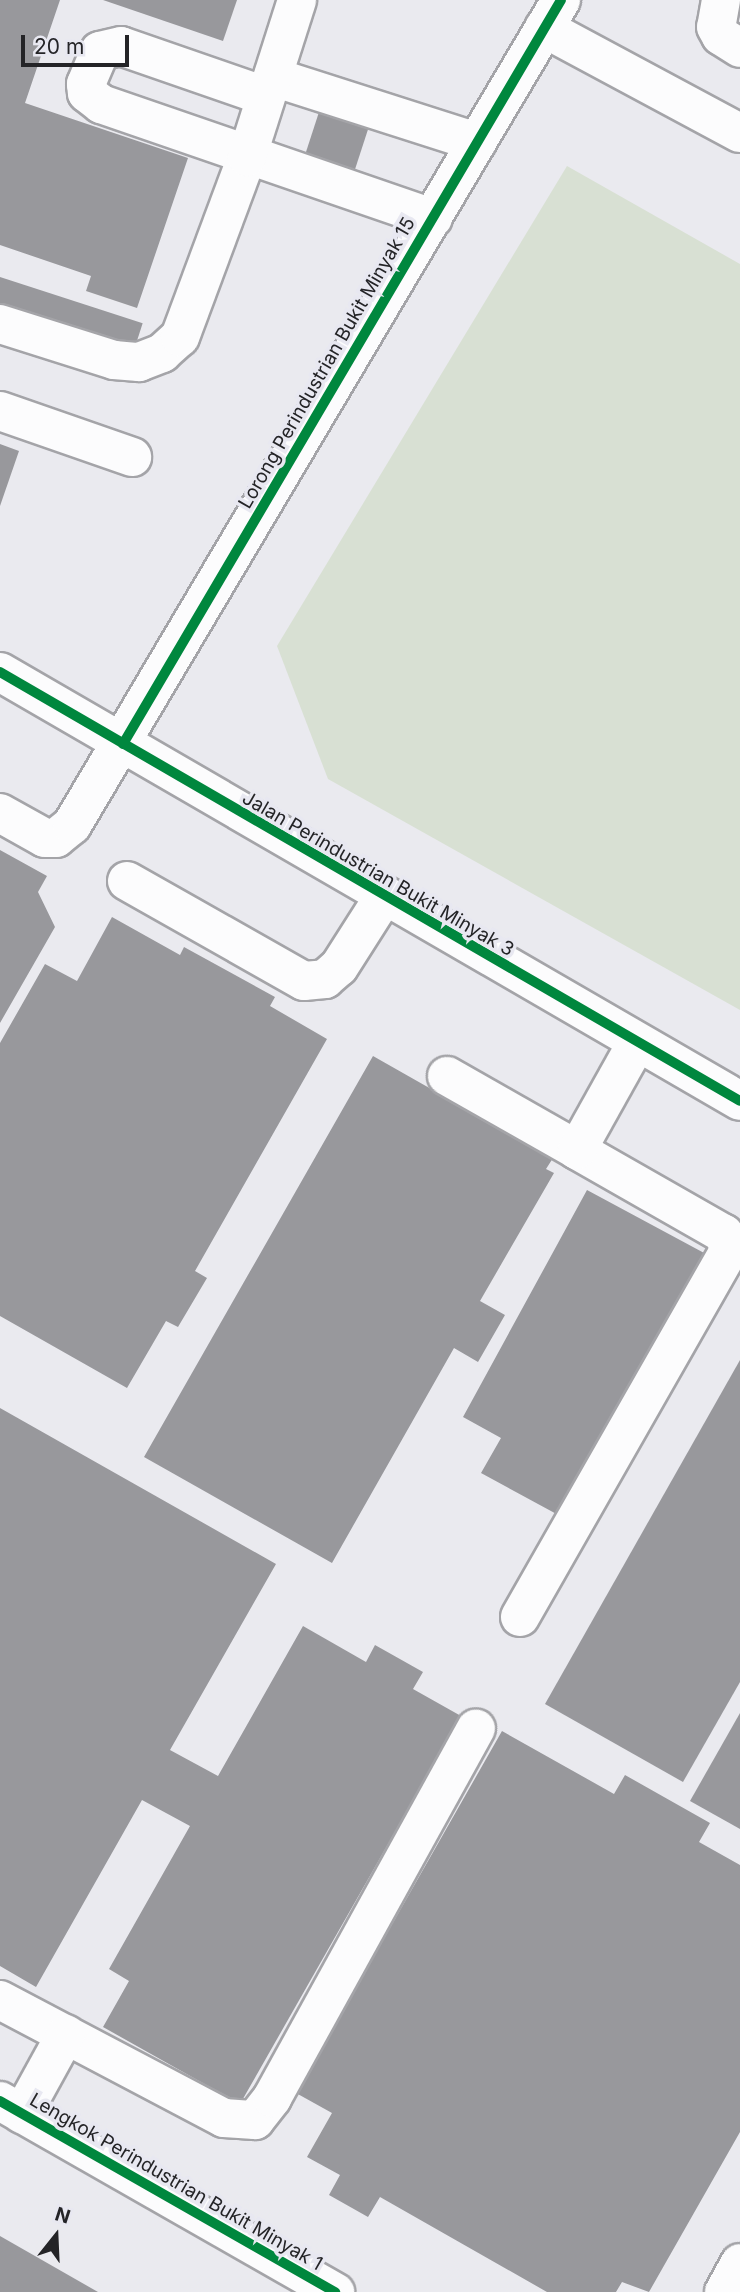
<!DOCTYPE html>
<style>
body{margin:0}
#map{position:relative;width:740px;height:2292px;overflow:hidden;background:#eaeaef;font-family:Inter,sans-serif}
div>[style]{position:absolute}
.green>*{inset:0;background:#d8e0d3}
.building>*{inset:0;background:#98989c;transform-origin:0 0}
.roads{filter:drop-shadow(2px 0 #a4a4a8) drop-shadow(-2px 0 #a4a4a8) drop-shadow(0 2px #a4a4a8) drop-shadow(0 -2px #a4a4a8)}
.minor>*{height:38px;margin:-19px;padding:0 19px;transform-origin:19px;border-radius:19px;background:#fcfcfd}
.cycleway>*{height:10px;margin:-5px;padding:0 5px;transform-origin:5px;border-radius:5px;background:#00873e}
span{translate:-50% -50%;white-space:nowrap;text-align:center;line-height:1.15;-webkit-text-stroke:7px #e8e8f1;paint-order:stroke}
.street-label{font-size:19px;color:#242427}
.north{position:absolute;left:21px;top:2201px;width:70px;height:70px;-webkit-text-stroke:5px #e8e8f1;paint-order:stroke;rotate:18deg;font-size:19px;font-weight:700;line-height:28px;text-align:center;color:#242427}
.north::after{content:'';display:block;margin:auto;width:24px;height:32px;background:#242427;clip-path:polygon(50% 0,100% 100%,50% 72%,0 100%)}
.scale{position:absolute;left:21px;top:35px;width:108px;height:32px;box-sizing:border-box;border:4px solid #242427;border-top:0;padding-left:9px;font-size:21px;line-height:24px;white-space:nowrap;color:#242427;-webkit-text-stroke:5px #e8e8f1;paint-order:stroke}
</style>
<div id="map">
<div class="green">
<div style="clip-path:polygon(567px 166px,740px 264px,740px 1010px,328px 779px,277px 646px)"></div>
</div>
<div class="building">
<div style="clip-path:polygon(0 0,60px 0,25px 103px,188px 158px,137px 308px,86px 291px,91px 276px,0 245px)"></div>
<div style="clip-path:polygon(103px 0,237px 0,223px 41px)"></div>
<div style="left:319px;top:112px;width:52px;height:50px;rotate:18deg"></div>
<div style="left:0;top:277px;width:150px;height:30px;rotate:18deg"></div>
<div style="clip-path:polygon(0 444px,19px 451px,0 506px)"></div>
<div style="clip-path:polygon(0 850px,47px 876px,38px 892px,55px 927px,0 1023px)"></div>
<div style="clip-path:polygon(112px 917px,180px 955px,184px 947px,275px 997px,270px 1006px,327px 1039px,195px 1271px,207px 1278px,178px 1327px,166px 1321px,127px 1388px,0 1316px,0 1043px,45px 964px,77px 981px)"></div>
<div style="clip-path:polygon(373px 1056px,553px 1158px,546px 1169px,554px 1173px,480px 1301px,505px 1315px,478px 1362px,454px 1348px,332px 1563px,144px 1457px)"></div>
<div style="clip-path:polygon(587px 1190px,719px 1261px,562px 1517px,481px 1473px,501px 1438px,463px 1417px)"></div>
<div style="clip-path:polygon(740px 1360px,740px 1682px,683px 1782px,545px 1704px)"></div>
<div style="clip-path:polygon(0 1408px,276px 1564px,170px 1750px,218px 1776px,303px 1626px,366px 1662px,375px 1645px,423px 1672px,413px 1689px,461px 1716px,240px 2104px,103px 2027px,129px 1981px,109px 1969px,190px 1826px,142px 1800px,36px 1987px,0 1966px)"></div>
<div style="clip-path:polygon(740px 1713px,740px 1829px,690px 1801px)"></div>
<div style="clip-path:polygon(502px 1731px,614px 1794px,625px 1775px,710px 1823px,699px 1842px,740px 1865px,740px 2132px,649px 2292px,622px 2282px,616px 2292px,547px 2292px,380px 2197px,368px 2217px,329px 2195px,340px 2175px,307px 2157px,332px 2113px,296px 2093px)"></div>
<div style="clip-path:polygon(0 2236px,98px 2292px,0 2292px)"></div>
</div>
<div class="roads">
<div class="minor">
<div style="left:721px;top:0;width:27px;rotate:100deg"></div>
<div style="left:716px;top:27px;width:10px;rotate:61deg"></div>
<div style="left:721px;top:36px;width:22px;rotate:32deg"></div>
<div style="left:544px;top:28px;width:222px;rotate:28.2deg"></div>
<div style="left:273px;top:77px;width:214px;rotate:17.7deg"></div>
<div style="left:265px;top:96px;width:152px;rotate:-160.9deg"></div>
<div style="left:121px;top:46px;width:22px;rotate:167deg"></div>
<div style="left:100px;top:51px;width:36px;rotate:113deg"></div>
<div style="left:86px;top:84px;width:9px;rotate:84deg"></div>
<div style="left:87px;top:93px;width:18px;rotate:38deg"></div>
<div style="left:101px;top:104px;width:351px;rotate:19deg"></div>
<div style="left:0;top:324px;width:120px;rotate:17.5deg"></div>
<div style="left:114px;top:360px;width:25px;rotate:5deg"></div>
<div style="left:139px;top:362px;width:25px;rotate:-21deg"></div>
<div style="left:162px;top:353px;width:24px;rotate:-42deg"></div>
<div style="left:180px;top:337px;width:192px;rotate:-69.6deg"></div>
<div style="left:247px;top:157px;width:165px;rotate:-72.3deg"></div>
<div style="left:0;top:411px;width:140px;rotate:19.2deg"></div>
<div style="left:0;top:672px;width:855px;rotate:30.1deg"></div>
<div style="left:0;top:813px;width:51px;rotate:29.1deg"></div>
<div style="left:45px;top:838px;width:11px"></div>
<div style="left:56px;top:838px;width:21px;rotate:-39deg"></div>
<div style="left:72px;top:825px;width:959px;rotate:-59.34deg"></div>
<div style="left:127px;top:881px;width:203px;rotate:29.5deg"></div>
<div style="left:304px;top:981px;width:21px;rotate:-5deg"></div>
<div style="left:325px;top:979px;width:18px;rotate:-41deg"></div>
<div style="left:339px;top:967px;width:82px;rotate:-57.5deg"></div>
<div style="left:447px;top:1076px;width:150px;rotate:29.6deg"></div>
<div style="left:520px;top:1617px;width:422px;rotate:-60.3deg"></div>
<div style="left:729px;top:1250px;width:17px;rotate:-107deg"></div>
<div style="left:724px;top:1234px;width:169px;rotate:-150.3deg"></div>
<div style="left:577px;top:1150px;width:121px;rotate:-60.9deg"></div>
<div style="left:0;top:2000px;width:253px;rotate:27.8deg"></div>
<div style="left:224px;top:2118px;width:31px;rotate:4deg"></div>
<div style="left:255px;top:2120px;width:28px;rotate:-52deg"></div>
<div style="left:272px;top:2098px;width:422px;rotate:-61.1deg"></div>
<div style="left:0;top:2101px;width:386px;rotate:29.7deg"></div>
<div style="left:22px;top:2114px;width:91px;rotate:-61.2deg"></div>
<div style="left:724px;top:2292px;width:33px;rotate:-61deg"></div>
</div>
</div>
<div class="cycleway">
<div style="left:0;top:672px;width:855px;rotate:30.1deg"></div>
<div style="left:123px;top:744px;width:863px;rotate:-59.51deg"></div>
<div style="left:0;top:2101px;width:386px;rotate:29.7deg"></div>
</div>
<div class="street-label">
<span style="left:327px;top:363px;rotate:-60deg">Lorong Perindustrian Bukit Minyak 15</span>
<span style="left:378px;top:874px;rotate:30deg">Jalan Perindustrian Bukit Minyak 3</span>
<span style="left:176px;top:2182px;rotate:30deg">Lengkok Perindustrian Bukit Minyak 1</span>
</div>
<div class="north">N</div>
<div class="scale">20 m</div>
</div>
